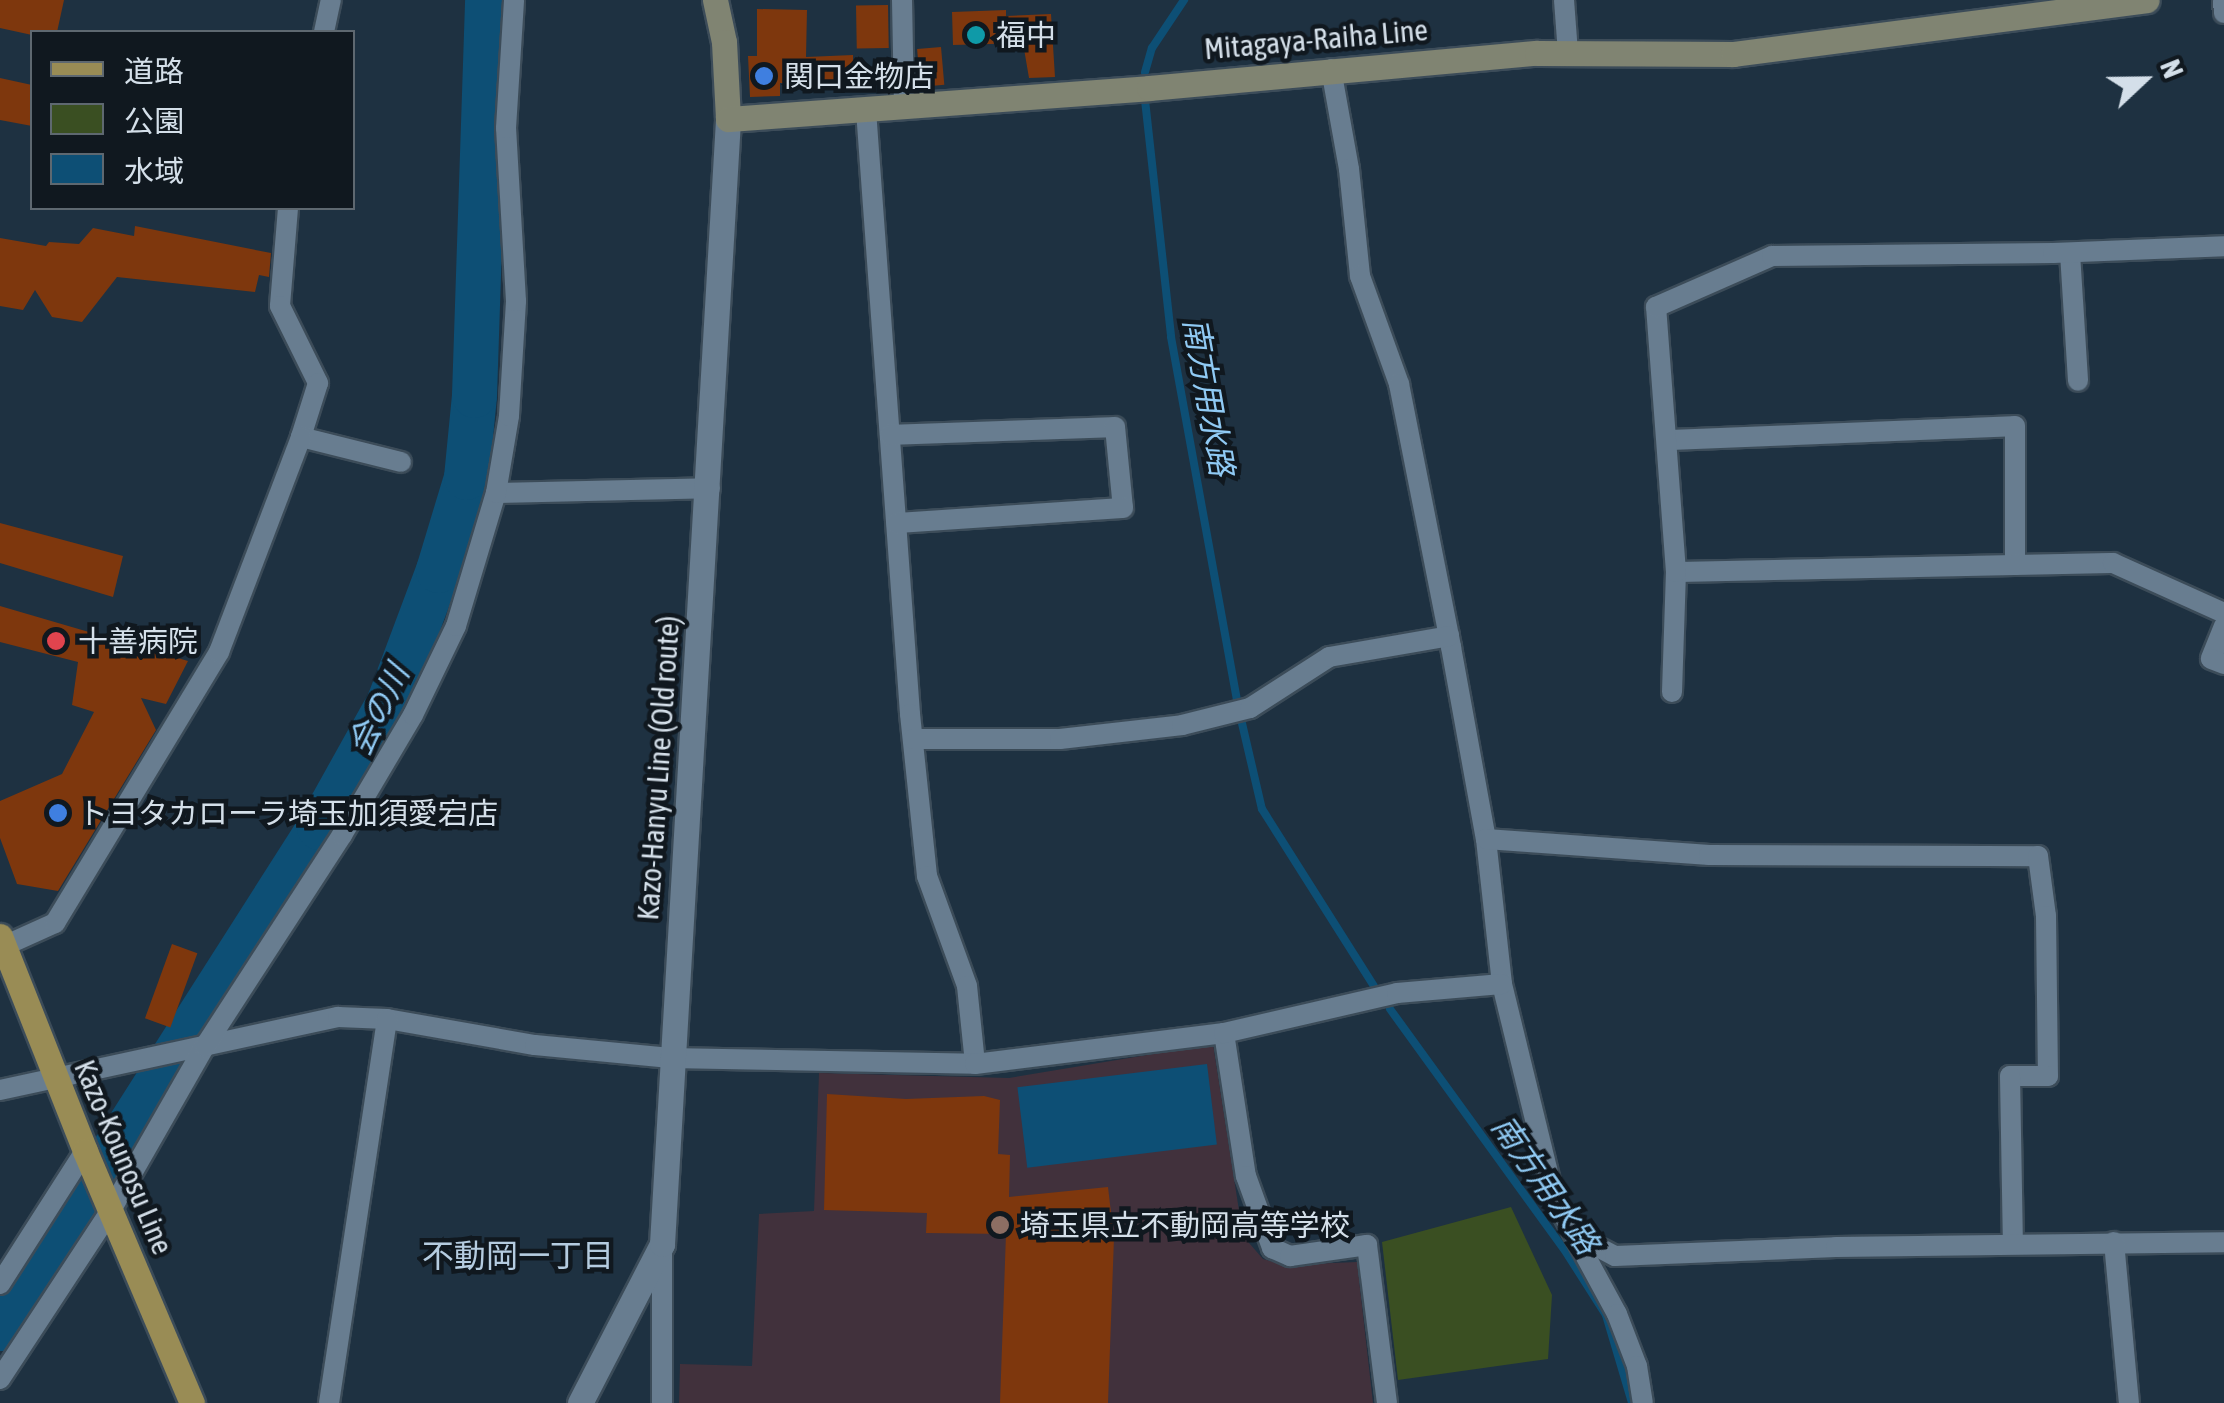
<!DOCTYPE html>
<meta charset="utf-8">
<style>
body{margin:0}
#map{position:relative;width:2224px;height:1403px;overflow:hidden;background:#1e3141;font-family:"Asap Condensed","Noto Sans JP",sans-serif}
div>[style]{position:absolute}
.education>*{inset:0;background:#41313c}
.green>*{inset:0;background:#3a4f22}
.water>*{inset:0;background:#0d4f75;transform-origin:0 0}
.stream>*{height:8px;margin:-4px;padding:0 4px;transform-origin:4px;border-radius:4px;background:#0d4f75}
.river>*{height:45px;margin:-22.5px;padding:0 22.5px;transform-origin:22.5px;border-radius:22.5px;background:#0d4f75}
.building>*{inset:0;background:#7e370d;transform-origin:0 0}
.roads{filter:drop-shadow(2px 0 #3c4c59) drop-shadow(-2px 0 #3c4c59) drop-shadow(0 2px #3c4c59) drop-shadow(0 -2px #3c4c59)}
.minor>*{height:20px;margin:-10px;padding:0 10px;transform-origin:10px;border-radius:10px;background:#687d90}
.tertiary>*{height:25px;margin:-12.5px;padding:0 12.5px;transform-origin:12.5px;border-radius:12.5px;background:#687d90}
.secondary>*{height:25px;margin:-12.5px;padding:0 12.5px;transform-origin:12.5px;border-radius:12.5px;background:#808472}
.primary>*{height:25px;margin:-12.5px;padding:0 12.5px;transform-origin:12.5px;border-radius:12.5px;background:#998c55}
.dots>*{width:28px;height:28px;translate:-50% -50%;box-sizing:border-box;border:5px solid #10181f;border-radius:50%}
span{translate:-50% -50%;white-space:nowrap;text-align:center;line-height:1.15;-webkit-text-stroke:9px #10181f;paint-order:stroke}
.poi-label{font-size:30px;color:#d4dfe9}
.left{translate:0 -50%;text-align:left}
.street-label{font-size:30px;color:#d4dfe9}
.water-label{font-size:32px;color:#90caf4;font-style:italic}
.neighbourhood-label{font-size:32px;color:#b5cce0}
.legend{position:absolute;left:30px;top:30px;width:325px;height:180px;box-sizing:border-box;background:#10181f;border:2px solid #5e6870;margin:0;padding:12px 18px;list-style:none;font-size:30px;color:#d4dfe9}
.legend li{display:flex;align-items:center;gap:20px;height:50px}
.legend b{width:50px;border:2px solid #5e6870}
.north{position:absolute;left:2094px;top:30px;width:100px;height:100px;-webkit-text-stroke:8px #10181f;paint-order:stroke;rotate:68deg;font-size:28px;font-weight:700;line-height:40px;text-align:center;color:#d4dfe9}
.north::after{content:'';display:block;margin:auto;width:35px;height:45px;background:#d4dfe9;clip-path:polygon(50% 0,100% 100%,50% 72%,0 100%)}
</style>
<div id="map">
<div class="education">
<div style="clip-path:polygon(1213px 1044px,1243px 1236px,1263px 1259px,1284px 1265px,1357px 1262px,1373px 1403px,679px 1403px,680px 1364px,752px 1366px,759px 1214px,814px 1211px,819px 1073px,1009px 1078px)"></div>
</div>
<div class="green">
<div style="clip-path:polygon(1511px 1207px,1552px 1295px,1548px 1359px,1398px 1380px,1382px 1242px)"></div>
</div>
<div class="water">
<div style="left:1207px;top:1064px;width:81px;height:191px;rotate:83deg"></div>
</div>
<div class="stream">
<div style="left:1145px;top:72px;width:25px;rotate:-74deg"></div>
<div style="left:1152px;top:48px;width:58px;rotate:-56.3deg"></div>
<div style="left:1145px;top:100px;width:238px;rotate:83.7deg"></div>
<div style="left:1171px;top:337px;width:370px;rotate:79.7deg"></div>
<div style="left:1241px;top:719px;width:92px;rotate:76.9deg"></div>
<div style="left:1262px;top:809px;width:209px;rotate:57.7deg"></div>
<div style="left:1390px;top:1009px;width:296px;rotate:54.1deg"></div>
<div style="left:1564px;top:1249px;width:78px;rotate:57.5deg"></div>
<div style="left:1606px;top:1315px;width:92px;rotate:73.5deg"></div>
</div>
<div class="river">
<div style="left:0;top:1328px;width:594px;rotate:-57.51deg"></div>
<div style="left:319px;top:827px;width:144px;rotate:-60.9deg"></div>
<div style="left:389px;top:701px;width:140px;rotate:-69.5deg"></div>
<div style="left:438px;top:570px;width:97px;rotate:-73.2deg"></div>
<div style="left:466px;top:477px;width:82px;rotate:-84.4deg"></div>
<div style="left:474px;top:395px;width:395px;rotate:-88.1deg"></div>
</div>
<div class="building">
<div style="clip-path:polygon(0 0,64px 0,57px 32px,32px 35px,0 28px)"></div>
<div style="left:888px;top:5px;width:43px;height:32px;rotate:89deg"></div>
<div style="clip-path:polygon(757px 9px,807px 10px,806px 57px,853px 55px,853px 85px,780px 83px,780px 96px,750px 97px,748px 56px,757px 56px)"></div>
<div style="clip-path:polygon(1006px 10px,1006px 16px,1051px 14px,1055px 77px,1029px 78px,1023px 43px,953px 45px,952px 12px)"></div>
<div style="left:941px;top:47px;width:38px;height:24px;rotate:85deg"></div>
<div style="clip-path:polygon(0 78px,32px 85px,32px 126px,0 120px)"></div>
<div style="clip-path:polygon(135px 226px,271px 253px,269px 277px,259px 275px,255px 292px,117px 277px,82px 322px,52px 317px,35px 290px,23px 310px,0 306px,0 238px,46px 246px,49px 242px,79px 244px,93px 228px,134px 236px)"></div>
<div style="clip-path:polygon(0 523px,123px 556px,113px 597px,0 563px)"></div>
<div style="clip-path:polygon(0 606px,188px 661px,166px 704px,141px 698px,156px 730px,58px 891px,17px 884px,0 838px,0 801px,62px 774px,94px 712px,72px 705px,78px 662px,0 642px)"></div>
<div style="left:172px;top:944px;width:27px;height:79px;rotate:20deg"></div>
<div style="clip-path:polygon(827px 1094px,906px 1099px,984px 1096px,1000px 1100px,998px 1154px,1010px 1155px,1009px 1197px,1108px 1187px,1114px 1238px,1108px 1403px,1000px 1403px,1006px 1234px,926px 1233px,927px 1213px,824px 1210px)"></div>
</div>
<div class="roads">
<div class="minor">
<div style="left:902px;top:0;width:106px;rotate:88.9deg"></div>
<div style="left:1564px;top:0;width:53px;rotate:85.7deg"></div>
<div style="left:2223px;top:0;width:13px;rotate:86deg"></div>
<div style="left:324px;top:32px;width:33px;rotate:-78deg"></div>
<div style="left:1331px;top:69px;width:102px;rotate:79.8deg"></div>
<div style="left:1349px;top:169px;width:108px;rotate:84.1deg"></div>
<div style="left:1360px;top:276px;width:115px;rotate:70.1deg"></div>
<div style="left:1399px;top:384px;width:268px;rotate:78.8deg"></div>
<div style="left:1451px;top:647px;width:195px;rotate:79.7deg"></div>
<div style="left:1486px;top:839px;width:146px;rotate:83.7deg"></div>
<div style="left:1502px;top:984px;width:220px;rotate:76.3deg"></div>
<div style="left:1554px;top:1198px;width:132px;rotate:61.5deg"></div>
<div style="left:1617px;top:1314px;width:56px;rotate:69deg"></div>
<div style="left:1637px;top:1366px;width:37px;rotate:81deg"></div>
<div style="left:866px;top:110px;width:606px;rotate:85.83deg"></div>
<div style="left:910px;top:714px;width:163px;rotate:84deg"></div>
<div style="left:927px;top:876px;width:117px;rotate:70deg"></div>
<div style="left:967px;top:986px;width:78px;rotate:84.1deg"></div>
<div style="left:288px;top:208px;width:98px;rotate:94.7deg"></div>
<div style="left:280px;top:306px;width:86px;rotate:63.7deg"></div>
<div style="left:318px;top:383px;width:57px;rotate:107.5deg"></div>
<div style="left:301px;top:437px;width:103px;rotate:14deg"></div>
<div style="left:2070px;top:253px;width:128px;rotate:86.4deg"></div>
<div style="left:890px;top:435px;width:225px;rotate:-2deg"></div>
<div style="left:1115px;top:427px;width:81px;rotate:84.4deg"></div>
<div style="left:1123px;top:508px;width:227px;rotate:176.2deg"></div>
<div style="left:1668px;top:440px;width:347px;rotate:-2.3deg"></div>
<div style="left:2015px;top:426px;width:139px;rotate:90deg"></div>
<div style="left:496px;top:493px;width:214px;rotate:-1.3deg"></div>
<div style="left:1676px;top:572px;width:437px;rotate:-1.2deg"></div>
<div style="left:2113px;top:563px;width:122px;rotate:24.2deg"></div>
<div style="left:2224px;top:626px;width:35px;rotate:112deg"></div>
<div style="left:2211px;top:659px;width:14px;rotate:21deg"></div>
<div style="left:1672px;top:692px;width:120px;rotate:-88.1deg"></div>
<div style="left:1676px;top:572px;width:266px;rotate:-94.3deg"></div>
<div style="left:1656px;top:307px;width:127px;rotate:-23.7deg"></div>
<div style="left:1772px;top:256px;width:281px;rotate:-0.6deg"></div>
<div style="left:2053px;top:253px;width:171px;rotate:-2.3deg"></div>
<div style="left:913px;top:739px;width:147px"></div>
<div style="left:1060px;top:739px;width:123px;rotate:-6.5deg"></div>
<div style="left:1182px;top:725px;width:70px;rotate:-14deg"></div>
<div style="left:1250px;top:708px;width:94px;rotate:-32.8deg"></div>
<div style="left:1329px;top:657px;width:122px;rotate:-9.9deg"></div>
<div style="left:1486px;top:839px;width:224px;rotate:4.1deg"></div>
<div style="left:1709px;top:855px;width:329px;rotate:0.2deg"></div>
<div style="left:2038px;top:856px;width:61px;rotate:82.4deg"></div>
<div style="left:2046px;top:916px;width:160px;rotate:89.3deg"></div>
<div style="left:2048px;top:1076px;width:38px;rotate:180deg"></div>
<div style="left:2010px;top:1076px;width:167px;rotate:89deg"></div>
<div style="left:4px;top:946px;width:56px;rotate:-24.3deg"></div>
<div style="left:55px;top:923px;width:317px;rotate:-58.8deg"></div>
<div style="left:219px;top:652px;width:230px;rotate:-69.1deg"></div>
<div style="left:1224px;top:1033px;width:145px;rotate:81.3deg"></div>
<div style="left:1246px;top:1176px;width:77px;rotate:70.1deg"></div>
<div style="left:1272px;top:1248px;width:20px;rotate:24deg"></div>
<div style="left:1290px;top:1256px;width:78px;rotate:-8.1deg"></div>
<div style="left:1367px;top:1245px;width:159px;rotate:82.8deg"></div>
<div style="left:0;top:1090px;width:346px;rotate:-12.2deg"></div>
<div style="left:338px;top:1017px;width:49px;rotate:2.3deg"></div>
<div style="left:387px;top:1019px;width:150px;rotate:10deg"></div>
<div style="left:535px;top:1045px;width:136px;rotate:5.5deg"></div>
<div style="left:670px;top:1058px;width:305px;rotate:1.1deg"></div>
<div style="left:975px;top:1064px;width:251px;rotate:-7.1deg"></div>
<div style="left:1224px;top:1033px;width:178px;rotate:-13deg"></div>
<div style="left:1397px;top:993px;width:105px;rotate:-4.9deg"></div>
<div style="left:1577px;top:1236px;width:43px;rotate:27.8deg"></div>
<div style="left:1615px;top:1256px;width:221px;rotate:-2.3deg"></div>
<div style="left:1836px;top:1247px;width:388px;rotate:-0.7deg"></div>
<div style="left:2114px;top:1242px;width:162px;rotate:84.7deg"></div>
<div style="left:662px;top:1245px;width:158px;rotate:90deg"></div>
<div style="left:0;top:1284px;width:158px;rotate:-57.4deg"></div>
<div style="left:0;top:1379px;width:202px;rotate:-56.7deg"></div>
<div style="left:111px;top:1210px;width:189px;rotate:-60.2deg"></div>
<div style="left:205px;top:1046px;width:252px;rotate:-57deg"></div>
<div style="left:342px;top:835px;width:139px;rotate:-59.4deg"></div>
<div style="left:413px;top:715px;width:99px;rotate:-64.2deg"></div>
<div style="left:456px;top:626px;width:139px;rotate:-73.3deg"></div>
<div style="left:496px;top:493px;width:78px;rotate:-80.4deg"></div>
<div style="left:509px;top:416px;width:115px;rotate:-86.5deg"></div>
<div style="left:516px;top:301px;width:173px;rotate:-93.3deg"></div>
<div style="left:506px;top:128px;width:128px;rotate:-86.4deg"></div>
<div style="left:329px;top:1403px;width:388px;rotate:-81.4deg"></div>
</div>
<div class="tertiary">
<div style="left:580px;top:1403px;width:179px;rotate:-62.7deg"></div>
<div style="left:662px;top:1244px;width:1127px;rotate:-86.64deg"></div>
</div>
<div class="secondary">
<div style="left:715px;top:0;width:43px;rotate:77.9deg"></div>
<div style="left:724px;top:42px;width:77px;rotate:87deg"></div>
<div style="left:728px;top:119px;width:422px;rotate:-4.2deg"></div>
<div style="left:1149px;top:88px;width:390px;rotate:-5.2deg"></div>
<div style="left:1537px;top:53px;width:196px;rotate:0.3deg"></div>
<div style="left:1733px;top:54px;width:417px;rotate:-7.4deg"></div>
</div>
<div class="primary">
<div style="left:0;top:936px;width:231px;rotate:68.4deg"></div>
<div style="left:85px;top:1151px;width:274px;rotate:67deg"></div>
</div>
</div>
<div class="dots">
<div style="left:976px;top:35px;background:#0f9aa8"></div>
<div style="left:764px;top:76px;background:#3f7fe0"></div>
<div style="left:56px;top:641px;background:#e0444e"></div>
<div style="left:58px;top:813px;background:#3f7fe0"></div>
<div style="left:1000px;top:1225px;background:#8d6e63"></div>
</div>
<div class="poi-label">
<span class="left" style="left:996px;top:35px">福中</span>
<span class="left" style="left:784px;top:76px">関口金物店</span>
<span class="left" style="left:78px;top:641px">十善病院</span>
<span class="left" style="left:78px;top:813px">トヨタカローラ埼玉加須愛宕店</span>
<span class="left" style="left:1020px;top:1225px">埼玉県立不動岡高等学校</span>
</div>
<div class="street-label">
<span style="left:1316px;top:39px;rotate:-5deg">Mitagaya-Raiha Line</span>
<span style="left:658px;top:768px;rotate:-86deg">Kazo-Hanyu Line (Old route)</span>
<span style="left:124px;top:1157px;rotate:67deg">Kazo-Kounosu Line</span>
</div>
<div class="water-label">
<span style="left:1208px;top:397px;rotate:80deg">南方用水路</span>
<span style="left:379px;top:710px;rotate:-64deg">会の川</span>
<span style="left:1545px;top:1185px;rotate:55deg">南方用水路</span>
</div>
<div class="neighbourhood-label">
<span style="left:518px;top:1256px">不動岡一丁目</span>
</div>
<ul class="legend">
<li><b style="height:12px;background:#998c55"></b>道路</li>
<li><b style="height:28px;background:#3a4f22"></b>公園</li>
<li><b style="height:28px;background:#0d4f75"></b>水域</li>
</ul>
<div class="north">N</div>
</div>
